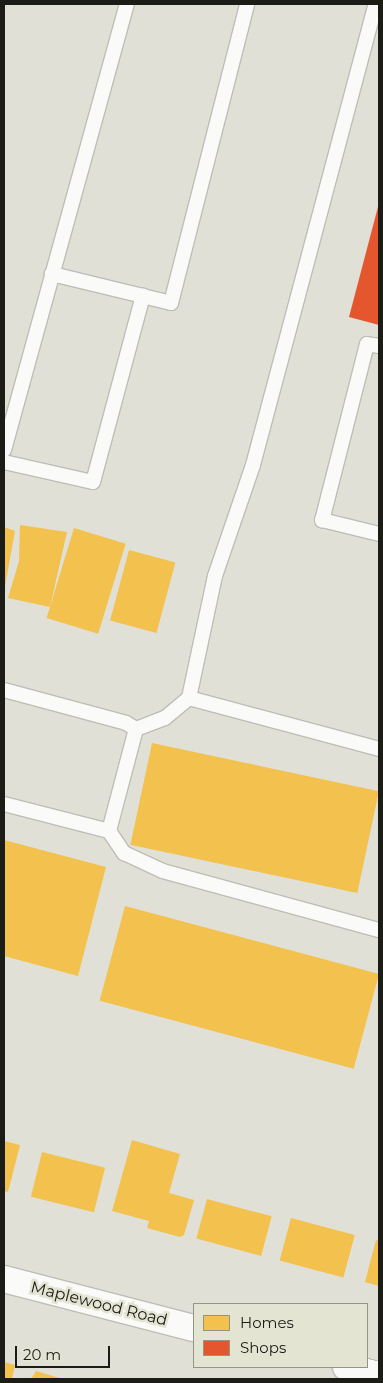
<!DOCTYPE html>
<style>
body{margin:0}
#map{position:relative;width:383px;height:1383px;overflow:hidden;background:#e0e0d7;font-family:Montserrat,sans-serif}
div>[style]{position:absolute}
.homes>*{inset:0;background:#f2c14e;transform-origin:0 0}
.shops>*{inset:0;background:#e4572e}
.roads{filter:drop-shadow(1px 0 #bebeb6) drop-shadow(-1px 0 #bebeb6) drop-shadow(0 1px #bebeb6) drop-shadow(0 -1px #bebeb6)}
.service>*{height:14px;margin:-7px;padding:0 7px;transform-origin:7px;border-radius:7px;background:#fafaf9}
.minor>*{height:26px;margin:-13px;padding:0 13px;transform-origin:13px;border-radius:13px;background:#fafaf9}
span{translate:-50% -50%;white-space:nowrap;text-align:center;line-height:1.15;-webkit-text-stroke:5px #e4e4d3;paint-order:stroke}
.street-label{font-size:16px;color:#1c1c16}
.frame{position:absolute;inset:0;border:5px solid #1c1c16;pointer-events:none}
.legend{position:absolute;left:193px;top:1303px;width:175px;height:65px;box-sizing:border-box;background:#e4e4d3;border:1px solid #949487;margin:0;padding:6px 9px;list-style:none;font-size:15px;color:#1c1c16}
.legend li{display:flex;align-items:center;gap:10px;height:25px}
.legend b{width:25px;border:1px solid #949487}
.scale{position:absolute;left:15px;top:1346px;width:95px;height:22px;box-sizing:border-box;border:2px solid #1c1c16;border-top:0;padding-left:6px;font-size:15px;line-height:18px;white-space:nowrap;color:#1c1c16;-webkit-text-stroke:4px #e4e4d3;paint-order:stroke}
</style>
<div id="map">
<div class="homes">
<div style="clip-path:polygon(20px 525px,67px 532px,50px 607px,8px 598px,19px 561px)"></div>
<div style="clip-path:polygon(4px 527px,15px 531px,4px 592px)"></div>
<div style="left:74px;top:528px;width:54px;height:94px;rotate:17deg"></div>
<div style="left:129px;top:550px;width:48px;height:73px;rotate:15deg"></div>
<div style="left:152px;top:743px;width:232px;height:104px;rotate:12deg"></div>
<div style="clip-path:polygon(4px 840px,106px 867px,78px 976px,4px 956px)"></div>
<div style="left:125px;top:906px;width:263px;height:98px;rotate:15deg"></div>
<div style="clip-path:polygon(132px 1140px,180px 1154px,169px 1193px,194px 1200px,184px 1235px,180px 1237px,147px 1228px,149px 1221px,112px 1211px)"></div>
<div style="clip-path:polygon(4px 1141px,20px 1145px,8px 1192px,4px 1191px)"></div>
<div style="left:42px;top:1152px;width:65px;height:46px;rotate:14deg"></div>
<div style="left:207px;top:1199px;width:67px;height:41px;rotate:15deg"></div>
<div style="left:291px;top:1218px;width:66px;height:44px;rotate:15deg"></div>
<div style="clip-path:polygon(376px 1240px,379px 1241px,379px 1286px,365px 1282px)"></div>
<div style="clip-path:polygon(4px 1362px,15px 1365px,12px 1379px,4px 1379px)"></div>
<div style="clip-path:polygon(36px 1371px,63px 1379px,31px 1379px)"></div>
</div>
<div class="shops">
<div style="clip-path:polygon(379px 203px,379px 325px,349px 317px)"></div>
</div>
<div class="roads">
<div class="service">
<div style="left:143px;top:296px;width:29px;rotate:14deg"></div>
<div style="left:171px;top:303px;width:309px;rotate:-75.7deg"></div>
<div style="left:379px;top:346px;width:12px;rotate:-171deg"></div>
<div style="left:367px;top:344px;width:182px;rotate:104.3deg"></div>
<div style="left:322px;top:520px;width:59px;rotate:13.8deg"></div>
<div style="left:4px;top:450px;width:463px;rotate:-74.6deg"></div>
<div style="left:4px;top:462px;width:91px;rotate:12.7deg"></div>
<div style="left:93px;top:482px;width:193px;rotate:-75deg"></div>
<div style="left:143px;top:296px;width:94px;rotate:-166.4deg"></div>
<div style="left:4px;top:690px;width:126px;rotate:15.1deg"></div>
<div style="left:126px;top:723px;width:12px;rotate:31deg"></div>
<div style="left:136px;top:729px;width:31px;rotate:-21deg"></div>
<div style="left:165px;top:718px;width:31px;rotate:-40deg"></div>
<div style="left:189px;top:698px;width:125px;rotate:-78deg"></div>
<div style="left:215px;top:576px;width:117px;rotate:-71.1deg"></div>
<div style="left:253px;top:465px;width:477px;rotate:-75.1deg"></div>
<div style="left:189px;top:698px;width:197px;rotate:15deg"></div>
<div style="left:4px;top:804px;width:108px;rotate:14.4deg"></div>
<div style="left:109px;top:831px;width:27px;rotate:56deg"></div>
<div style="left:124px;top:853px;width:43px;rotate:24.8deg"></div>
<div style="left:163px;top:871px;width:224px;rotate:15.3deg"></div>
<div style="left:109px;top:831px;width:106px;rotate:-75.2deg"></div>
</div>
<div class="minor">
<div style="left:4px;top:1279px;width:196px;rotate:14.5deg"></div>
<div style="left:346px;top:1367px;width:34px;rotate:14deg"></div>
</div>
</div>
<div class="street-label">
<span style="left:99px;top:1304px;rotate:14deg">Maplewood Road</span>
</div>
<div class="frame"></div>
<ul class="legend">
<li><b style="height:14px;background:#f2c14e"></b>Homes</li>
<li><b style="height:14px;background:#e4572e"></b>Shops</li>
</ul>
<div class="scale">20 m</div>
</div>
